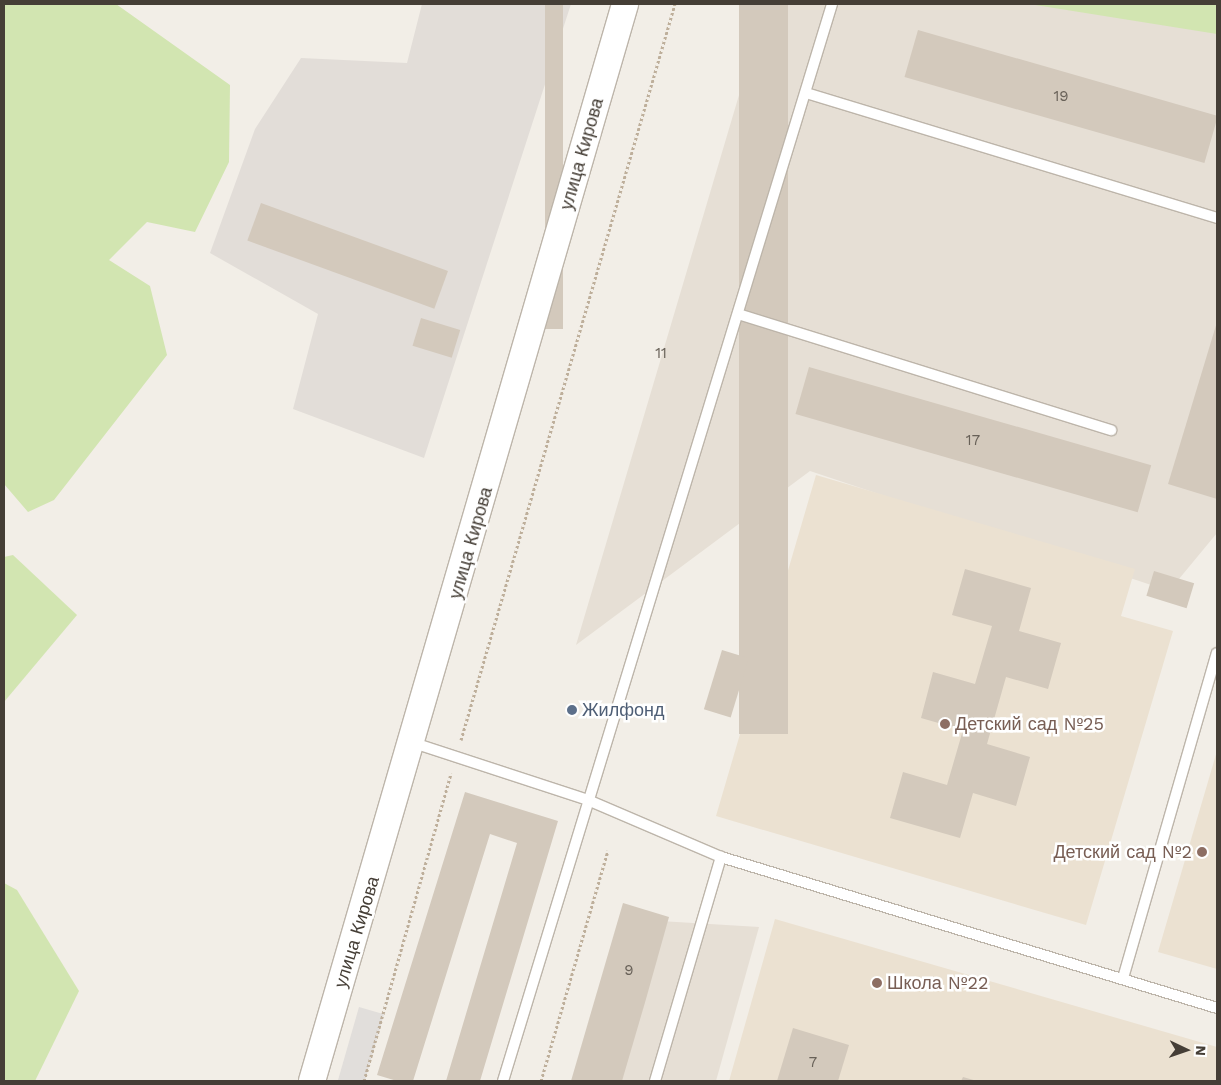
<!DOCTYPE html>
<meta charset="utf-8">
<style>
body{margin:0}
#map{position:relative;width:1221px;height:1085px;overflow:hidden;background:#f2eee7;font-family:"Work Sans",sans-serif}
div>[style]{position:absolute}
.residential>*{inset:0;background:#e6dfd5}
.industrial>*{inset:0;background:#e2ddd8}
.education>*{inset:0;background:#ebe1d1}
.green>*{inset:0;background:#d2e5b1}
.parking>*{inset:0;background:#e1dedb;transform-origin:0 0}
.building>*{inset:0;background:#d3c9bc;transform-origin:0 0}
.path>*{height:3px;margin-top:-1.5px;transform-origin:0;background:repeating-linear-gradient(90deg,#beaf9b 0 2.5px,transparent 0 5px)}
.roads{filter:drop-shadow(1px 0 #bdb5aa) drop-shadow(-1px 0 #bdb5aa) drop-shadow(0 1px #bdb5aa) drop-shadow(0 -1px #bdb5aa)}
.service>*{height:10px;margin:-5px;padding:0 5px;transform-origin:5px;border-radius:5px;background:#fff}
.tertiary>*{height:26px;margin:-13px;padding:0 13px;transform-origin:13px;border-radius:13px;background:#fff}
.dots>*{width:14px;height:14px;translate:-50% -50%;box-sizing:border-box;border:2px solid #fff;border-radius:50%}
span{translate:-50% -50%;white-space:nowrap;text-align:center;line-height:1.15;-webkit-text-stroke:5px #fff;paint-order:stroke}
.number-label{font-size:15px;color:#686158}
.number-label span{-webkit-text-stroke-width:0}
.street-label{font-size:18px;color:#453e36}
.service-label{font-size:18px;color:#4e5e75}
.left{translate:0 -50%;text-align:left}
.education-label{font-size:18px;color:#785e54}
.right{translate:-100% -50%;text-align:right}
.frame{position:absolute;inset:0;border:5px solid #453e36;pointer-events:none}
.north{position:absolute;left:1161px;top:1025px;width:50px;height:50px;-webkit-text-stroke:4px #fff;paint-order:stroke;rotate:93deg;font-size:14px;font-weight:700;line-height:20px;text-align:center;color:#453e36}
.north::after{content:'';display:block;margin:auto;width:18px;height:22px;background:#453e36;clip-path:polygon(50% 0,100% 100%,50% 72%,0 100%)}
</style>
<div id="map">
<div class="residential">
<div style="clip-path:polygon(766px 4px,1217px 4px,1217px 533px,1169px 591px,810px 471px,576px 645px)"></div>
<div style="clip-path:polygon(627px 919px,759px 927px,716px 1081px,583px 1081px)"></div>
</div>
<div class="industrial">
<div style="clip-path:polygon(422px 4px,571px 4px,424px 458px,293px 409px,318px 314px,210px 253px,255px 129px,301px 58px,407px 63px)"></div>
</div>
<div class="education">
<div style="clip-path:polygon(816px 475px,1135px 569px,1121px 616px,1173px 631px,1086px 925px,716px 816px)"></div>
<div style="clip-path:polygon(1217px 751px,1217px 969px,1158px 952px)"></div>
<div style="clip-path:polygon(775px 919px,1217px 1047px,1217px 1081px,729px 1081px)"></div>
</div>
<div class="green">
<div style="clip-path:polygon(4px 4px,116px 4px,230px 85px,229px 162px,195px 232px,147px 222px,109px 260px,150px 286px,167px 355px,54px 500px,28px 512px,4px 484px)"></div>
<div style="clip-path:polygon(1029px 4px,1217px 4px,1217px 34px)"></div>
<div style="clip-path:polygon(13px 555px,77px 615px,4px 702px,4px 557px)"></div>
<div style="clip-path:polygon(4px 883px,17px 890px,79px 991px,35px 1081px,4px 1081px)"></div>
</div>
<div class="parking">
<div style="left:359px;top:1007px;width:26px;height:77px;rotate:16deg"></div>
</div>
<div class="building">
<div style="left:545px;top:4px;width:18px;height:325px"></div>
<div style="left:739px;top:4px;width:49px;height:730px"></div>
<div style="left:918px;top:30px;width:312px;height:49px;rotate:16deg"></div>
<div style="left:261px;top:203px;width:199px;height:40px;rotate:20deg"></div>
<div style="left:421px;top:318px;width:41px;height:29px;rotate:17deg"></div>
<div style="clip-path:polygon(1217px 322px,1217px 499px,1168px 484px)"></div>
<div style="left:809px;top:367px;width:356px;height:49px;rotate:16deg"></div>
<div style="clip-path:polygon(965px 569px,1031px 588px,1019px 631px,1061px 643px,1048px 689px,1006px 677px,987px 744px,1030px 757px,1016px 806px,973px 793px,960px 838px,890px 818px,903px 772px,947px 785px,963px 730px,921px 718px,933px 672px,975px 684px,992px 626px,952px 615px)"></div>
<div style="left:1154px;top:571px;width:42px;height:26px;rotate:17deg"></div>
<div style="left:722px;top:650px;width:28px;height:62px;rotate:17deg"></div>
<div style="clip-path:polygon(465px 792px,558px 821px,480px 1081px,446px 1081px,517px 843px,490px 834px,413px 1081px,397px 1081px,377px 1075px)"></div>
<div style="clip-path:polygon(623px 903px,669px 917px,646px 999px,622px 1081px,571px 1081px)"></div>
<div style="clip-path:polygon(793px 1028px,849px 1045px,838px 1081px,777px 1081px)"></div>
<div style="clip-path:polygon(963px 1077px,977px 1081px,961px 1081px)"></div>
</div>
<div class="path">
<div style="left:461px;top:740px;width:766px;rotate:-73.79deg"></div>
<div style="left:364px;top:1081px;width:320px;rotate:-74.2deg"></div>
<div style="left:541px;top:1081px;width:240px;rotate:-73.8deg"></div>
</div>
<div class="roads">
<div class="service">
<div style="left:806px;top:93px;width:430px;rotate:16.9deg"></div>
<div style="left:738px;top:314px;width:391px;rotate:17.3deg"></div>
<div style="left:414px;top:743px;width:183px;rotate:18.1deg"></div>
<div style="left:588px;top:800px;width:145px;rotate:23.2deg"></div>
<div style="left:721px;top:857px;width:518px;rotate:16.93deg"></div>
<div style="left:1123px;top:978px;width:338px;rotate:-73.9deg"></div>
<div style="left:503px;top:1081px;width:1126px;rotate:-73.01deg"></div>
<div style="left:655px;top:1081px;width:234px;rotate:-73.6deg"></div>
</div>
<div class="tertiary">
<div style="left:312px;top:1081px;width:1122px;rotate:-73.79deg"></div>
</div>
</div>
<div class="dots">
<div style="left:572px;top:710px;background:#5c6f8a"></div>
<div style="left:945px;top:724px;background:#8d6e63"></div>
<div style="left:1202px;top:852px;background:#8d6e63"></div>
<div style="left:877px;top:983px;background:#8d6e63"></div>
</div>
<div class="number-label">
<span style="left:1061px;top:97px">19</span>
<span style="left:661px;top:354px">11</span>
<span style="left:973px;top:441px">17</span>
<span style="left:629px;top:971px">9</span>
<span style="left:813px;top:1063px">7</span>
</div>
<div class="street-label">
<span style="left:582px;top:154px;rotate:-74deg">улица Кирова</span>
<span style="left:471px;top:543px;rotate:-74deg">улица Кирова</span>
<span style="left:357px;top:932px;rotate:-73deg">улица Кирова</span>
</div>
<div class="service-label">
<span class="left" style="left:582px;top:710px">Жилфонд</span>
</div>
<div class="education-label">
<span class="left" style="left:955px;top:724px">Детский сад №25</span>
<span class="right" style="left:1192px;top:852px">Детский сад №2</span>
<span class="left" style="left:887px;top:983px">Школа №22</span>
</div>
<div class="frame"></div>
<div class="north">N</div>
</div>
